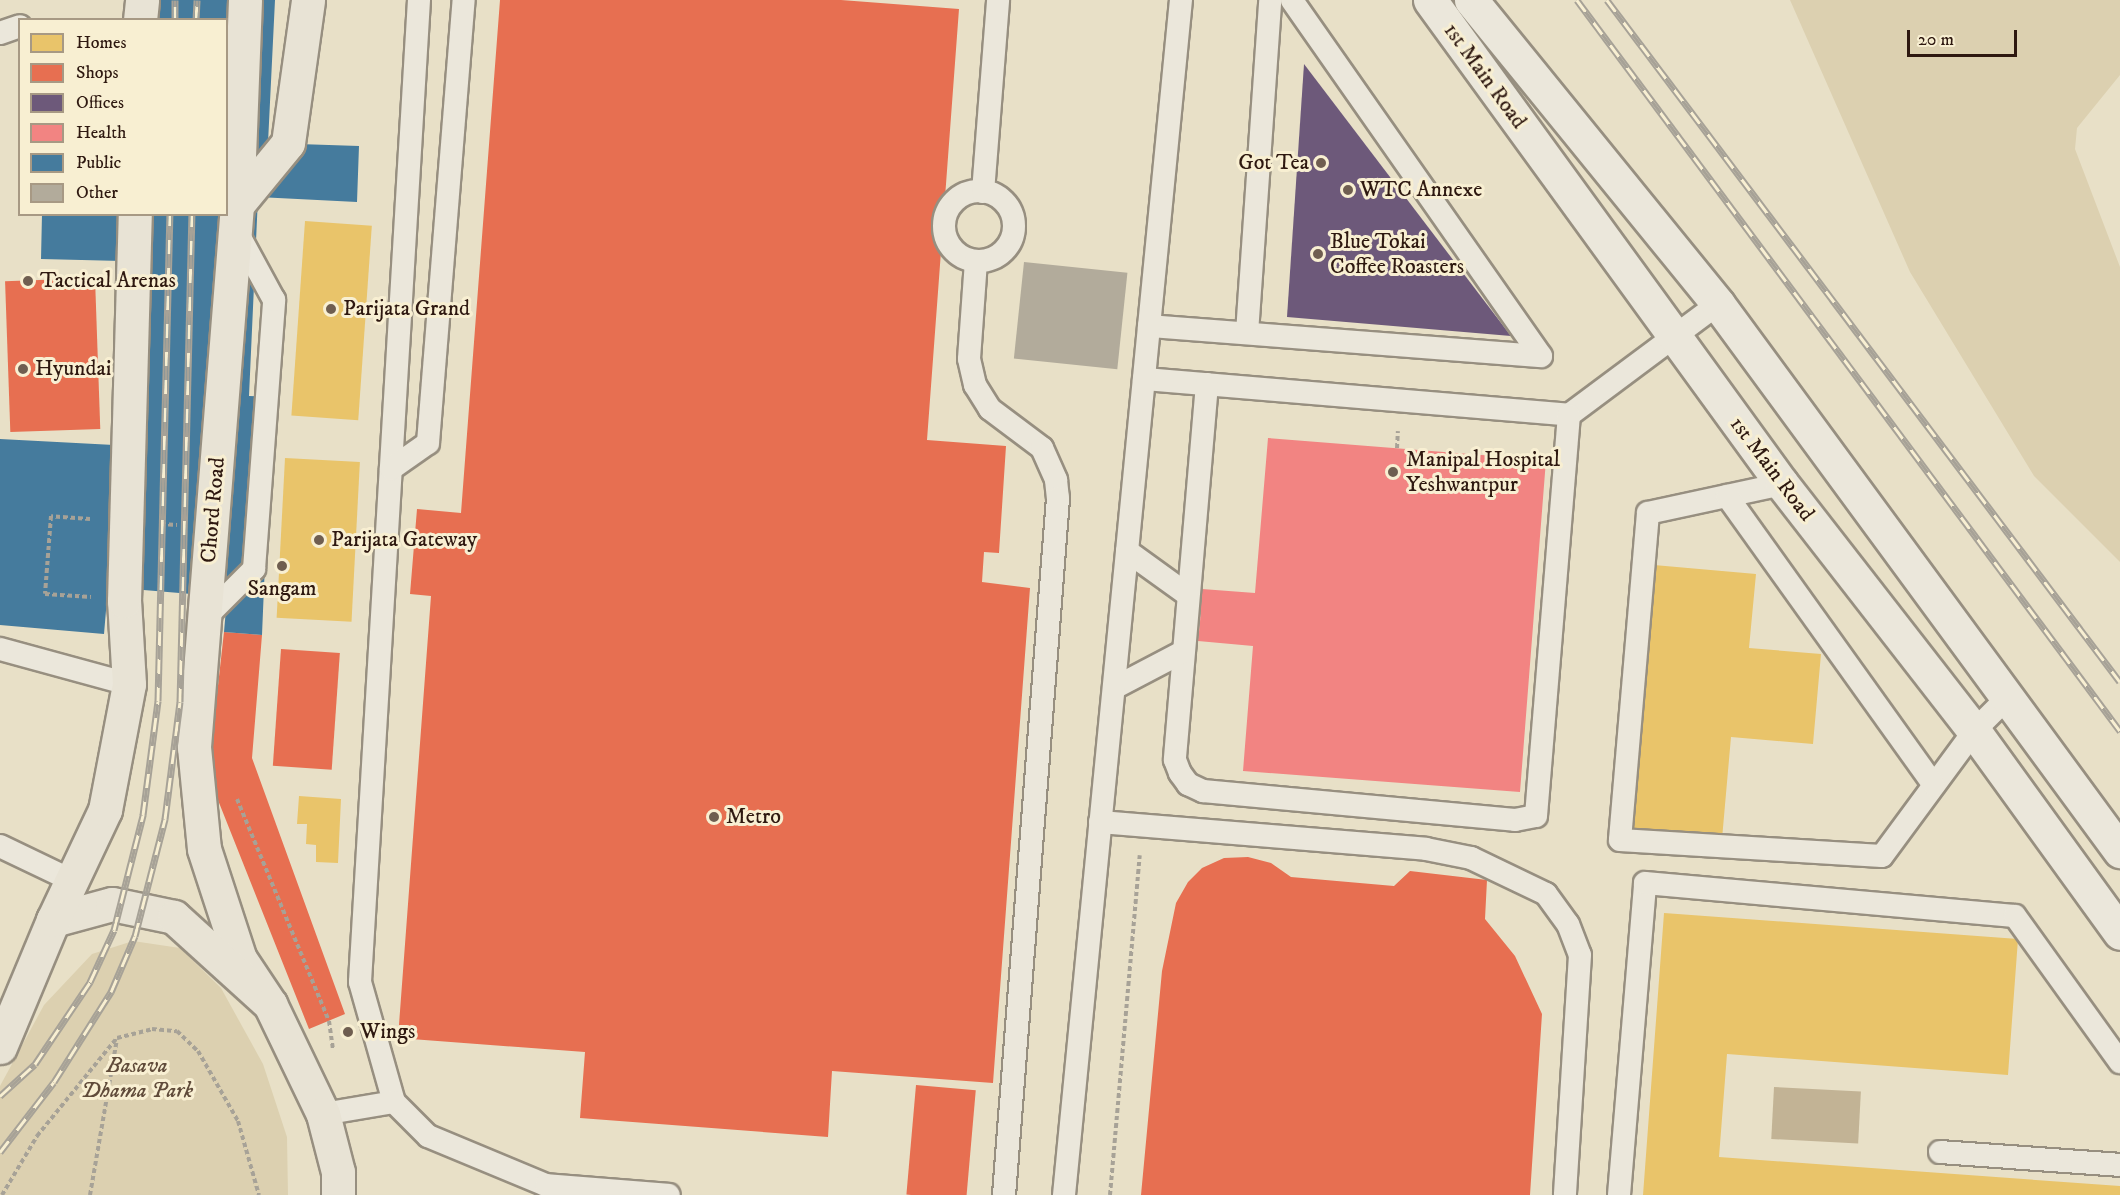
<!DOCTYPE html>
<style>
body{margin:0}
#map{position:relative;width:2120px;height:1195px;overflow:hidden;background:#e8e0c7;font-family:"IM FELL DW Pica",serif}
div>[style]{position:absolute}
.green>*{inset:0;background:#dcd0b0}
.water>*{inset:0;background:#c2b395;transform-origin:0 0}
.homes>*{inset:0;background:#e9c46a;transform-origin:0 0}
.shops>*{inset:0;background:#e76f51;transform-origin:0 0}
.offices>*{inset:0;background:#6d597a}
.health>*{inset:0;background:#f28482}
.public>*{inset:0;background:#457b9d}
.building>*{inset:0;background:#b2ab9b;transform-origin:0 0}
.path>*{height:4px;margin-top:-2px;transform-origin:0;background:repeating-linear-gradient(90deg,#a7a297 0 4.5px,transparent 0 7.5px)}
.roads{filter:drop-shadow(2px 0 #978f80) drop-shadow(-2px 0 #978f80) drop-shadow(0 2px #978f80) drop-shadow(0 -2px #978f80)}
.lane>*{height:22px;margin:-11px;padding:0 11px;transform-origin:11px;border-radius:11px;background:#ebe7db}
.lane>.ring{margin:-11px;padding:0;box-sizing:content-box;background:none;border:22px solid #ebe7db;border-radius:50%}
.secondary>*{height:33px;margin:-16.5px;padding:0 16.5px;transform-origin:16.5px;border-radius:16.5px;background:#ebe7db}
.primary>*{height:33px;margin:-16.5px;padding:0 16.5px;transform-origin:16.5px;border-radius:16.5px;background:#e8e3d5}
.highway>*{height:33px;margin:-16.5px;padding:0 16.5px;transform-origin:16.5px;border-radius:16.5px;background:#e8e3d5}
.rail>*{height:7px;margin-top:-3.5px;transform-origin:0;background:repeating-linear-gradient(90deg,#f8efd2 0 14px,#a7a297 0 28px);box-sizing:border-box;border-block:2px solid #a7a297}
.dots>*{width:16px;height:16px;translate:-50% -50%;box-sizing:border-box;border:3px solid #f8efd2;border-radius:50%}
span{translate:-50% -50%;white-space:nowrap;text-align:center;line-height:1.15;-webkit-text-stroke:6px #f8efd2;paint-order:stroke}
.street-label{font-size:22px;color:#2e1810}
.poi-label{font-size:22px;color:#2e1810}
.right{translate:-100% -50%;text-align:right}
.left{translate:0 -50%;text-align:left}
.park-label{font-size:22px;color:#604b3a;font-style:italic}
.legend{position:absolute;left:18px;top:18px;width:210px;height:198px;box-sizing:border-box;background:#f8efd2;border:2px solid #a79984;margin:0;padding:8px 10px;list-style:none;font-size:18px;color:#2e1810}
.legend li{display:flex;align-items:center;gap:12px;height:30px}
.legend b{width:30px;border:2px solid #a79984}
.scale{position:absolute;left:1907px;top:30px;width:110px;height:27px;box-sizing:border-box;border:3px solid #2e1810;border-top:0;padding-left:8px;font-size:18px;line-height:21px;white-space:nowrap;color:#2e1810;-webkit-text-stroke:4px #f8efd2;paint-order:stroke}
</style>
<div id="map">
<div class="green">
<div style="clip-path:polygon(1790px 0,2120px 0,2120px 75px,2077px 128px,2075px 149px,2120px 267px,2120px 562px,2034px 476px,1910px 272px)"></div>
<div style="clip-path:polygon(133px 941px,180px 948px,221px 988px,263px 1064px,287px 1137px,288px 1195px,0 1195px,0 1086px,44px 1005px,92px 954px)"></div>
</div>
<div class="water">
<div style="left:1774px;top:1087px;width:87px;height:52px;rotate:3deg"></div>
</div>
<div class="homes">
<div style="left:305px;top:221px;width:67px;height:195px;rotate:4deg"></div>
<div style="left:285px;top:458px;width:75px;height:160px;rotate:3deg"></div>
<div style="clip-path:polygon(1654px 565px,1756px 574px,1749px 648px,1821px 654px,1813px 744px,1731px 737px,1722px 839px,1631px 831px)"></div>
<div style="clip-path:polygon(299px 796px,341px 799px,338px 863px,316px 862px,316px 845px,306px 844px,307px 824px,297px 824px)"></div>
<div style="clip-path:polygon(1664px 913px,2018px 939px,2008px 1075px,1727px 1054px,1719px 1157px,2120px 1186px,2120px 1195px,1643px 1195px)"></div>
</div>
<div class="shops">
<div style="clip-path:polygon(500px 0,841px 0,959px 9px,927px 440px,1006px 446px,999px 553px,984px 552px,982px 582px,1030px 588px,993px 1083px,832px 1071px,828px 1137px,580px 1118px,585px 1052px,398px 1038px,431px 596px,410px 594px,417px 509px,461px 513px)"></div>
<div style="left:95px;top:278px;width:151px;height:90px;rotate:88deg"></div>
<div style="clip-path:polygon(224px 632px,262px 635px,252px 758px,345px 1014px,309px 1029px,208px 775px)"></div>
<div style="left:281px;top:649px;width:59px;height:117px;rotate:4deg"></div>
<div style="clip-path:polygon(1248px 857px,1271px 863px,1291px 877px,1394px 886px,1410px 871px,1487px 880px,1485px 919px,1515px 956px,1542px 1014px,1530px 1195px,1141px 1195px,1162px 971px,1176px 903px,1188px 882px,1202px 868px,1224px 858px)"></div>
<div style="left:916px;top:1085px;width:60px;height:110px;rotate:5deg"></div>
</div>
<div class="offices">
<div style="clip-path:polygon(1304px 64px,1511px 336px,1287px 317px)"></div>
</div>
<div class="health">
<div style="clip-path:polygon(1268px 438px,1546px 460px,1520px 792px,1243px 771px,1253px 646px,1198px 641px,1200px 622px,1202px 589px,1255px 593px)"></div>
</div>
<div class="public">
<div style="clip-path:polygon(134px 0,275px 0,268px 143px,359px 146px,357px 202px,258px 197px,249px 396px,272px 397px,262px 635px,224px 632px,227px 597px,108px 587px,104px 634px,0 625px,0 439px,114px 445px,122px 261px,41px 259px,42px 214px,226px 214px,226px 20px,133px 20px)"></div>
</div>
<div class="building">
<div style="left:1024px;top:262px;width:104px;height:97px;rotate:6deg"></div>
</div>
<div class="path">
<div style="left:1397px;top:448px;width:17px;rotate:-87deg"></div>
<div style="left:90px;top:519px;width:39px;rotate:-176deg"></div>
<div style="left:51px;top:516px;width:78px;rotate:94.4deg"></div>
<div style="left:45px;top:594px;width:46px;rotate:3.7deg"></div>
<div style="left:161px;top:524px;width:16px;rotate:4deg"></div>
<div style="left:237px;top:799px;width:240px;rotate:67.5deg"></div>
<div style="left:329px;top:1021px;width:28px;rotate:82deg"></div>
<div style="left:2px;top:1195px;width:69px;rotate:-59.3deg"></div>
<div style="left:37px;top:1136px;width:127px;rotate:-50.8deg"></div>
<div style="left:117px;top:1038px;width:36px;rotate:-14deg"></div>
<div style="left:152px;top:1029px;width:25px;rotate:5deg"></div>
<div style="left:177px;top:1031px;width:29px;rotate:44deg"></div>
<div style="left:198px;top:1051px;width:81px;rotate:60.3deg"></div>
<div style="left:238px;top:1121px;width:77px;rotate:74.2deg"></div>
<div style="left:90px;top:1195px;width:158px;rotate:-80.2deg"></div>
<div style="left:1110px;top:1195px;width:341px;rotate:-85deg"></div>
</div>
<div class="roads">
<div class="lane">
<div style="left:419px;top:0;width:984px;rotate:93.44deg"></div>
<div style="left:360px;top:982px;width:125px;rotate:74.2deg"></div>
<div style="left:394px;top:1102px;width:48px;rotate:45deg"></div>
<div style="left:428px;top:1136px;width:128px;rotate:22.6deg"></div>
<div style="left:546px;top:1185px;width:123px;rotate:4.6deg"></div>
<div style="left:0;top:33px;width:21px;rotate:-19deg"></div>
<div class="ring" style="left:944px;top:191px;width:48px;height:48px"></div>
<div style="left:983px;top:192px;width:193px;rotate:-85.5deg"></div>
<div style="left:976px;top:261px;width:98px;rotate:94.1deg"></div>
<div style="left:969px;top:359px;width:27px;rotate:77deg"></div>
<div style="left:975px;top:385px;width:28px;rotate:58deg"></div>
<div style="left:990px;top:409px;width:65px;rotate:36.9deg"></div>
<div style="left:1042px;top:448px;width:35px;rotate:66deg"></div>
<div style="left:1056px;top:480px;width:18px;rotate:84deg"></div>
<div style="left:1058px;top:498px;width:699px;rotate:94.43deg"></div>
<div style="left:1149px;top:326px;width:393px;rotate:4.4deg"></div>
<div style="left:1541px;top:356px;width:434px;rotate:-125deg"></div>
<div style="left:1247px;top:333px;width:334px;rotate:-86deg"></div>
<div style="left:1144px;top:379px;width:427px;rotate:4.8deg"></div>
<div style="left:1569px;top:415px;width:186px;rotate:-36.7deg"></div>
<div style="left:1207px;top:384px;width:377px;rotate:94.9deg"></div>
<div style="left:1175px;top:760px;width:14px;rotate:69deg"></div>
<div style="left:1180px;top:773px;width:14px;rotate:54deg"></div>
<div style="left:1188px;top:784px;width:17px;rotate:25deg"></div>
<div style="left:1203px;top:791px;width:313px;rotate:5.3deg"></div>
<div style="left:1515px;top:820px;width:21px;rotate:-11deg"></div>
<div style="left:1536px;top:816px;width:402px;rotate:-85.3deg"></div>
<div style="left:391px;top:469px;width:45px;rotate:-35.1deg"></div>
<div style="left:428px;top:443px;width:444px;rotate:-85.4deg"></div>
<div style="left:1782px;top:484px;width:137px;rotate:167.8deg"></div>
<div style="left:1648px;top:513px;width:328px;rotate:94.9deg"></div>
<div style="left:1620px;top:840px;width:262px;rotate:3.5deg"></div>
<div style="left:1882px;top:856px;width:155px;rotate:-53.6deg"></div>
<div style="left:1974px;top:731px;width:47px;rotate:-45deg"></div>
<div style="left:1727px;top:496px;width:355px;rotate:54.4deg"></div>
<div style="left:1127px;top:551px;width:75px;rotate:35.8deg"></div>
<div style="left:204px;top:619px;width:71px;rotate:-45deg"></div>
<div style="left:254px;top:569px;width:270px;rotate:-85.7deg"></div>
<div style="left:274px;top:300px;width:80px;rotate:-118.5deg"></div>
<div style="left:0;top:649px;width:134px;rotate:15.2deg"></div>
<div style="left:1114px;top:688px;width:78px;rotate:-27.6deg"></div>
<div style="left:1100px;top:822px;width:327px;rotate:4.7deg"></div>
<div style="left:1426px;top:849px;width:46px;rotate:11.3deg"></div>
<div style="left:1471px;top:858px;width:83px;rotate:25.6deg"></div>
<div style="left:1546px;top:894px;width:37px;rotate:54deg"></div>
<div style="left:1568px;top:924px;width:33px;rotate:69deg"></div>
<div style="left:1580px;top:955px;width:240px;rotate:93.6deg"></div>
<div style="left:0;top:846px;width:79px;rotate:25.6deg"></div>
<div style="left:323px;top:1114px;width:72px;rotate:-9.6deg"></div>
<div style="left:1940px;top:1152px;width:180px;rotate:4.1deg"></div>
<div style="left:1064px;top:1195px;width:1201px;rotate:-84.41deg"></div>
<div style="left:1619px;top:1195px;width:313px;rotate:-85.2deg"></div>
<div style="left:1645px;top:883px;width:371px;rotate:5.1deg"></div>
<div style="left:2015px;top:916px;width:180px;rotate:54.3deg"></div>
</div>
<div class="secondary">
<div style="left:1430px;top:0;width:598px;rotate:53.97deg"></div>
<div style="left:1782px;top:484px;width:313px;rotate:52.1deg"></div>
<div style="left:1974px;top:731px;width:249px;rotate:54.1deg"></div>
<div style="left:1471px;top:0;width:392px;rotate:50.9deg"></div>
<div style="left:1718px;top:304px;width:679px;rotate:53.69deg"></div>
</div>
<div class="primary">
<div style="left:245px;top:0;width:205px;rotate:92.2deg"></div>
<div style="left:237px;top:205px;width:544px;rotate:94.54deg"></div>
<div style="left:194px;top:747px;width:102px;rotate:84.4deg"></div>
<div style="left:204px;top:849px;width:116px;rotate:71.9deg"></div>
<div style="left:240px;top:959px;width:54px;rotate:56.3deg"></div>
<div style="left:140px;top:20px;width:20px;rotate:-84deg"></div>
<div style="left:53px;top:920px;width:61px;rotate:-15.2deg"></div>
<div style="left:112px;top:904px;width:63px;rotate:11.8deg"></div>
<div style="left:174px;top:917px;width:130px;rotate:42.2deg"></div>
<div style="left:270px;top:1004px;width:122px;rotate:64.3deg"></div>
<div style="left:323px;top:1114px;width:60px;rotate:75.5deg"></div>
<div style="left:338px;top:1172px;width:23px;rotate:90deg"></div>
<div style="left:0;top:1047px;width:138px;rotate:-67.3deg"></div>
<div style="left:53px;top:920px;width:122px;rotate:-64.7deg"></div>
<div style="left:105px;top:810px;width:128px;rotate:-79.2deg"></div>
<div style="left:129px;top:684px;width:83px;rotate:-93.4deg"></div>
<div style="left:124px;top:601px;width:387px;rotate:-88.4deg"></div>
</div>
<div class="highway">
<div style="left:237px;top:205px;width:80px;rotate:-50.6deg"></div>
<div style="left:288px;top:143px;width:144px;rotate:-82deg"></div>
</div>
</div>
<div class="rail">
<div style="left:1577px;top:0;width:911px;rotate:53.39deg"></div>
<div style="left:1607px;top:0;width:853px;rotate:53.05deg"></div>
<div style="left:175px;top:20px;width:20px;rotate:-90deg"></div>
<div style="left:196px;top:20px;width:20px;rotate:-87deg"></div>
<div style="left:0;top:1096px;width:47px;rotate:-42.4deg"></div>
<div style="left:35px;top:1064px;width:99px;rotate:-56.1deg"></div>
<div style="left:90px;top:982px;width:57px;rotate:-65.2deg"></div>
<div style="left:114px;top:930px;width:119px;rotate:-75.8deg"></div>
<div style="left:143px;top:815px;width:115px;rotate:-82.5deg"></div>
<div style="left:158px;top:701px;width:487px;rotate:-88.6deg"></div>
<div style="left:0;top:1152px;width:88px;rotate:-52.4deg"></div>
<div style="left:54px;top:1082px;width:107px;rotate:-57.7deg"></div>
<div style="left:111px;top:992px;width:61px;rotate:-66.8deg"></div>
<div style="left:135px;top:936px;width:121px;rotate:-75.6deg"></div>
<div style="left:165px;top:819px;width:118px;rotate:-82.7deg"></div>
<div style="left:180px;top:702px;width:488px;rotate:-88.6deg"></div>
</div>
<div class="dots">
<div style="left:1321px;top:163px;background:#6f5e50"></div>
<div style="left:1348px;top:190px;background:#6f5e50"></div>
<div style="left:1318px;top:254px;background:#6f5e50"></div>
<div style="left:28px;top:281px;background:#6f5e50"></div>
<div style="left:331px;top:309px;background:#6f5e50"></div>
<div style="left:23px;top:369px;background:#6f5e50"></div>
<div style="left:1393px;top:472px;background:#6f5e50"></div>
<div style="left:319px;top:540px;background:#6f5e50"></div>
<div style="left:282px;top:566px;background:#6f5e50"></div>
<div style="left:714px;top:817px;background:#6f5e50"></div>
<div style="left:348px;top:1032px;background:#6f5e50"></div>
</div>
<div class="street-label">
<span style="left:1485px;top:76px;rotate:54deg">1st Main Road</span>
<span style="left:1772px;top:469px;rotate:53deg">1st Main Road</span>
<span style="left:213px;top:510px;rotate:-85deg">Chord Road</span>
</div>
<div class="poi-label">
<span class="right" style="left:1309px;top:163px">Got Tea</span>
<span class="left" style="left:1360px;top:190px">WTC Annexe</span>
<span class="left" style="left:1330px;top:254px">Blue Tokai<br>Coffee Roasters</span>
<span class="left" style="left:40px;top:281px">Tactical Arenas</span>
<span class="left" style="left:343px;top:309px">Parijata Grand</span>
<span class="left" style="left:35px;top:369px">Hyundai</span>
<span class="left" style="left:1406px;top:472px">Manipal Hospital<br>Yeshwantpur</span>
<span class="left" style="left:331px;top:540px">Parijata Gateway</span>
<span style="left:282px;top:589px">Sangam</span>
<span class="left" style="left:726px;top:817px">Metro</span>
<span class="left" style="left:360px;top:1032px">Wings</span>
</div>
<div class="park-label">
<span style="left:137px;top:1078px">Basava<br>Dhama Park</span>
</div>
<ul class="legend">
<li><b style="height:16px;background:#e9c46a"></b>Homes</li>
<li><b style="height:16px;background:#e76f51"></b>Shops</li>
<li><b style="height:16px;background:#6d597a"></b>Offices</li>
<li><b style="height:16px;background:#f28482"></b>Health</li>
<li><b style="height:16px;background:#457b9d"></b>Public</li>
<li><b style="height:16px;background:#b2ab9b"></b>Other</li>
</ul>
<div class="scale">20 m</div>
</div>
